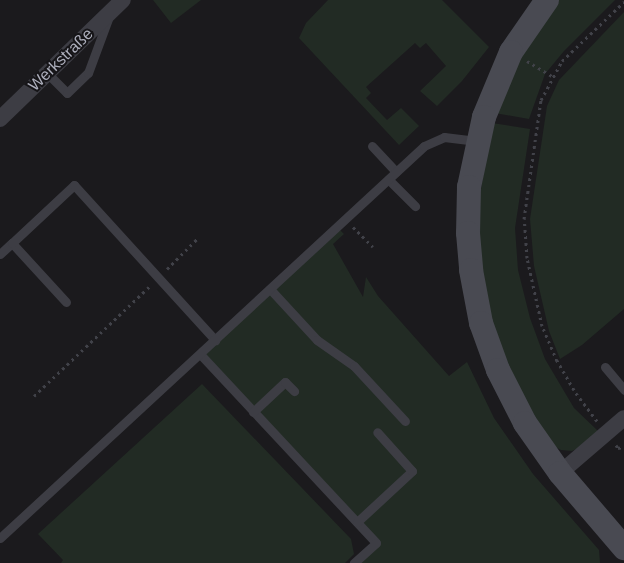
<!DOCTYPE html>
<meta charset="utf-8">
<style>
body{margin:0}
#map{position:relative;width:624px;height:563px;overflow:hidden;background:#1b1a1d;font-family:Helvetica,sans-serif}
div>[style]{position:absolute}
.green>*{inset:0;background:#222b24}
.path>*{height:3px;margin-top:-1.5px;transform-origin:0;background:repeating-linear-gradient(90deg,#414249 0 2.5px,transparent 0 6.5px)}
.lane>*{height:9px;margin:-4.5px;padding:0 4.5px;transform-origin:4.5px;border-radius:4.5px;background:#3d3d44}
.street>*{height:16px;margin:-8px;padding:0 8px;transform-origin:8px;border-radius:8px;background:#3d3d44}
.secondary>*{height:24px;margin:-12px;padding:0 12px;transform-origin:12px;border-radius:12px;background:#494a52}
span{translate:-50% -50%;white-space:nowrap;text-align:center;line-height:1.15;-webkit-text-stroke:4px #161518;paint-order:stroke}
.street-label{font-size:16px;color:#adafbc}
</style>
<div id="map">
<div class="green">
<div style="clip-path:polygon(153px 0,201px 0,171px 23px)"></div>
<div style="clip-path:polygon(328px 0,442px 0,489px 47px,462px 81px,437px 106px,420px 91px,446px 66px,426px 43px,420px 48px,415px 43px,366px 87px,371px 93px,366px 98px,387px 120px,401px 108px,419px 126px,399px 145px,299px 38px,306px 23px)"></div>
<div style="clip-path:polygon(559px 0,615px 0,564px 51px,545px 74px,529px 119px,495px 113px,512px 73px,534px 31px)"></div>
<div style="clip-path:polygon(624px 12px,624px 309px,582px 345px,560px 359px,549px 331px,534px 266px,530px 219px,547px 106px,559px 80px)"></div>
<div style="clip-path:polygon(492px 123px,530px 129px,515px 228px,518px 270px,530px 318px,545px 359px,574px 408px,597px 430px,597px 435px,583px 446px,572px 451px,561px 450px,552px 445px,530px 411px,510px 372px,493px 326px,483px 278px,479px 238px,479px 201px)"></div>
<div style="clip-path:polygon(337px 227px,344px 234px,333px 244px,363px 297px,366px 277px,378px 296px,449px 376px,467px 362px,494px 418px,533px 474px,599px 550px,600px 563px,354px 563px,376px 543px,200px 354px)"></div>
<div style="clip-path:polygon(202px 384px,351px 539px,354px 554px,345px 563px,61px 563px,63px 560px,38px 534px)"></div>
</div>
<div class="path">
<div style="left:527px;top:61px;width:29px;rotate:31deg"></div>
<div style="left:353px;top:227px;width:28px;rotate:45deg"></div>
<div style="left:167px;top:269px;width:44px;rotate:-45deg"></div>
<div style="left:34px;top:396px;width:160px;rotate:-43.5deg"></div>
<div style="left:597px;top:421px;width:39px;rotate:-127deg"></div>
<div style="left:574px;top:390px;width:34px;rotate:-120deg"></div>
<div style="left:557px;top:361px;width:38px;rotate:-113deg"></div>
<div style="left:542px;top:326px;width:70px;rotate:-102.4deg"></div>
<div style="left:527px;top:258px;width:39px;rotate:-94deg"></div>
<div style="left:524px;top:219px;width:120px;rotate:-81.9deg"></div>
<div style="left:541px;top:100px;width:44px;rotate:-61.7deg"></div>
<div style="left:562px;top:61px;width:86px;rotate:-43.6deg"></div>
<div style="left:616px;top:445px;width:4px;rotate:56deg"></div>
<div style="left:618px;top:448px;width:6px;rotate:-9deg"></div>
</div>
<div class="lane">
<div style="left:47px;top:73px;width:28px;rotate:45deg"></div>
<div style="left:67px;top:93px;width:29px;rotate:-44deg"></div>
<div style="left:88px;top:73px;width:58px;rotate:-69.7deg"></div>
<div style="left:372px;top:146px;width:35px;rotate:47deg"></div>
<div style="left:389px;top:180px;width:37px;rotate:45deg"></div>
<div style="left:0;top:254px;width:16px;rotate:-43deg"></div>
<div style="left:270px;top:289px;width:69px;rotate:47.3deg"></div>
<div style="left:317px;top:340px;width:45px;rotate:35.1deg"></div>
<div style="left:354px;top:366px;width:75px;rotate:47.2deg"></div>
<div style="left:66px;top:302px;width:80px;rotate:-132.5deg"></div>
<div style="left:12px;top:243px;width:85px;rotate:-43.1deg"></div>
<div style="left:74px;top:185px;width:210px;rotate:47.7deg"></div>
<div style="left:200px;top:354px;width:258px;rotate:47deg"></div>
<div style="left:376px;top:543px;width:30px;rotate:138deg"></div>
<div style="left:605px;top:367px;width:30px;rotate:50deg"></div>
<div style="left:253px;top:412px;width:44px;rotate:-43.2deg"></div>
<div style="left:285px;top:382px;width:13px;rotate:45deg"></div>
<div style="left:357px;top:522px;width:75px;rotate:-42.8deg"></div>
<div style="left:412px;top:471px;width:52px;rotate:-131.9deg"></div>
<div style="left:0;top:538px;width:577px;rotate:-42.75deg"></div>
<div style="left:424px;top:146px;width:22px;rotate:-24deg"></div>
<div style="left:444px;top:137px;width:33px;rotate:7deg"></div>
</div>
<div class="street">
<div style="left:0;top:119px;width:171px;rotate:-44.1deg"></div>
<div style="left:560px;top:473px;width:84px;rotate:-40.7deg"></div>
</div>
<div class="secondary">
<div style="left:547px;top:0;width:63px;rotate:124.7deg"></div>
<div style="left:511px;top:52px;width:70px;rotate:112.6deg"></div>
<div style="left:484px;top:117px;width:72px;rotate:102.1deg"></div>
<div style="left:469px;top:187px;width:46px;rotate:91.2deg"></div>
<div style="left:468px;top:233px;width:37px;rotate:85deg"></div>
<div style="left:471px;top:270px;width:54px;rotate:79.3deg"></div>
<div style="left:481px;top:323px;width:50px;rotate:70.1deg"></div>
<div style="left:498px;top:370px;width:59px;rotate:63deg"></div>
<div style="left:525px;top:423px;width:61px;rotate:55deg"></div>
<div style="left:560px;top:473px;width:99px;rotate:49.5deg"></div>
</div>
<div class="street-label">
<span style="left:61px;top:60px;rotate:-44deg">Werkstraße</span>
</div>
</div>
